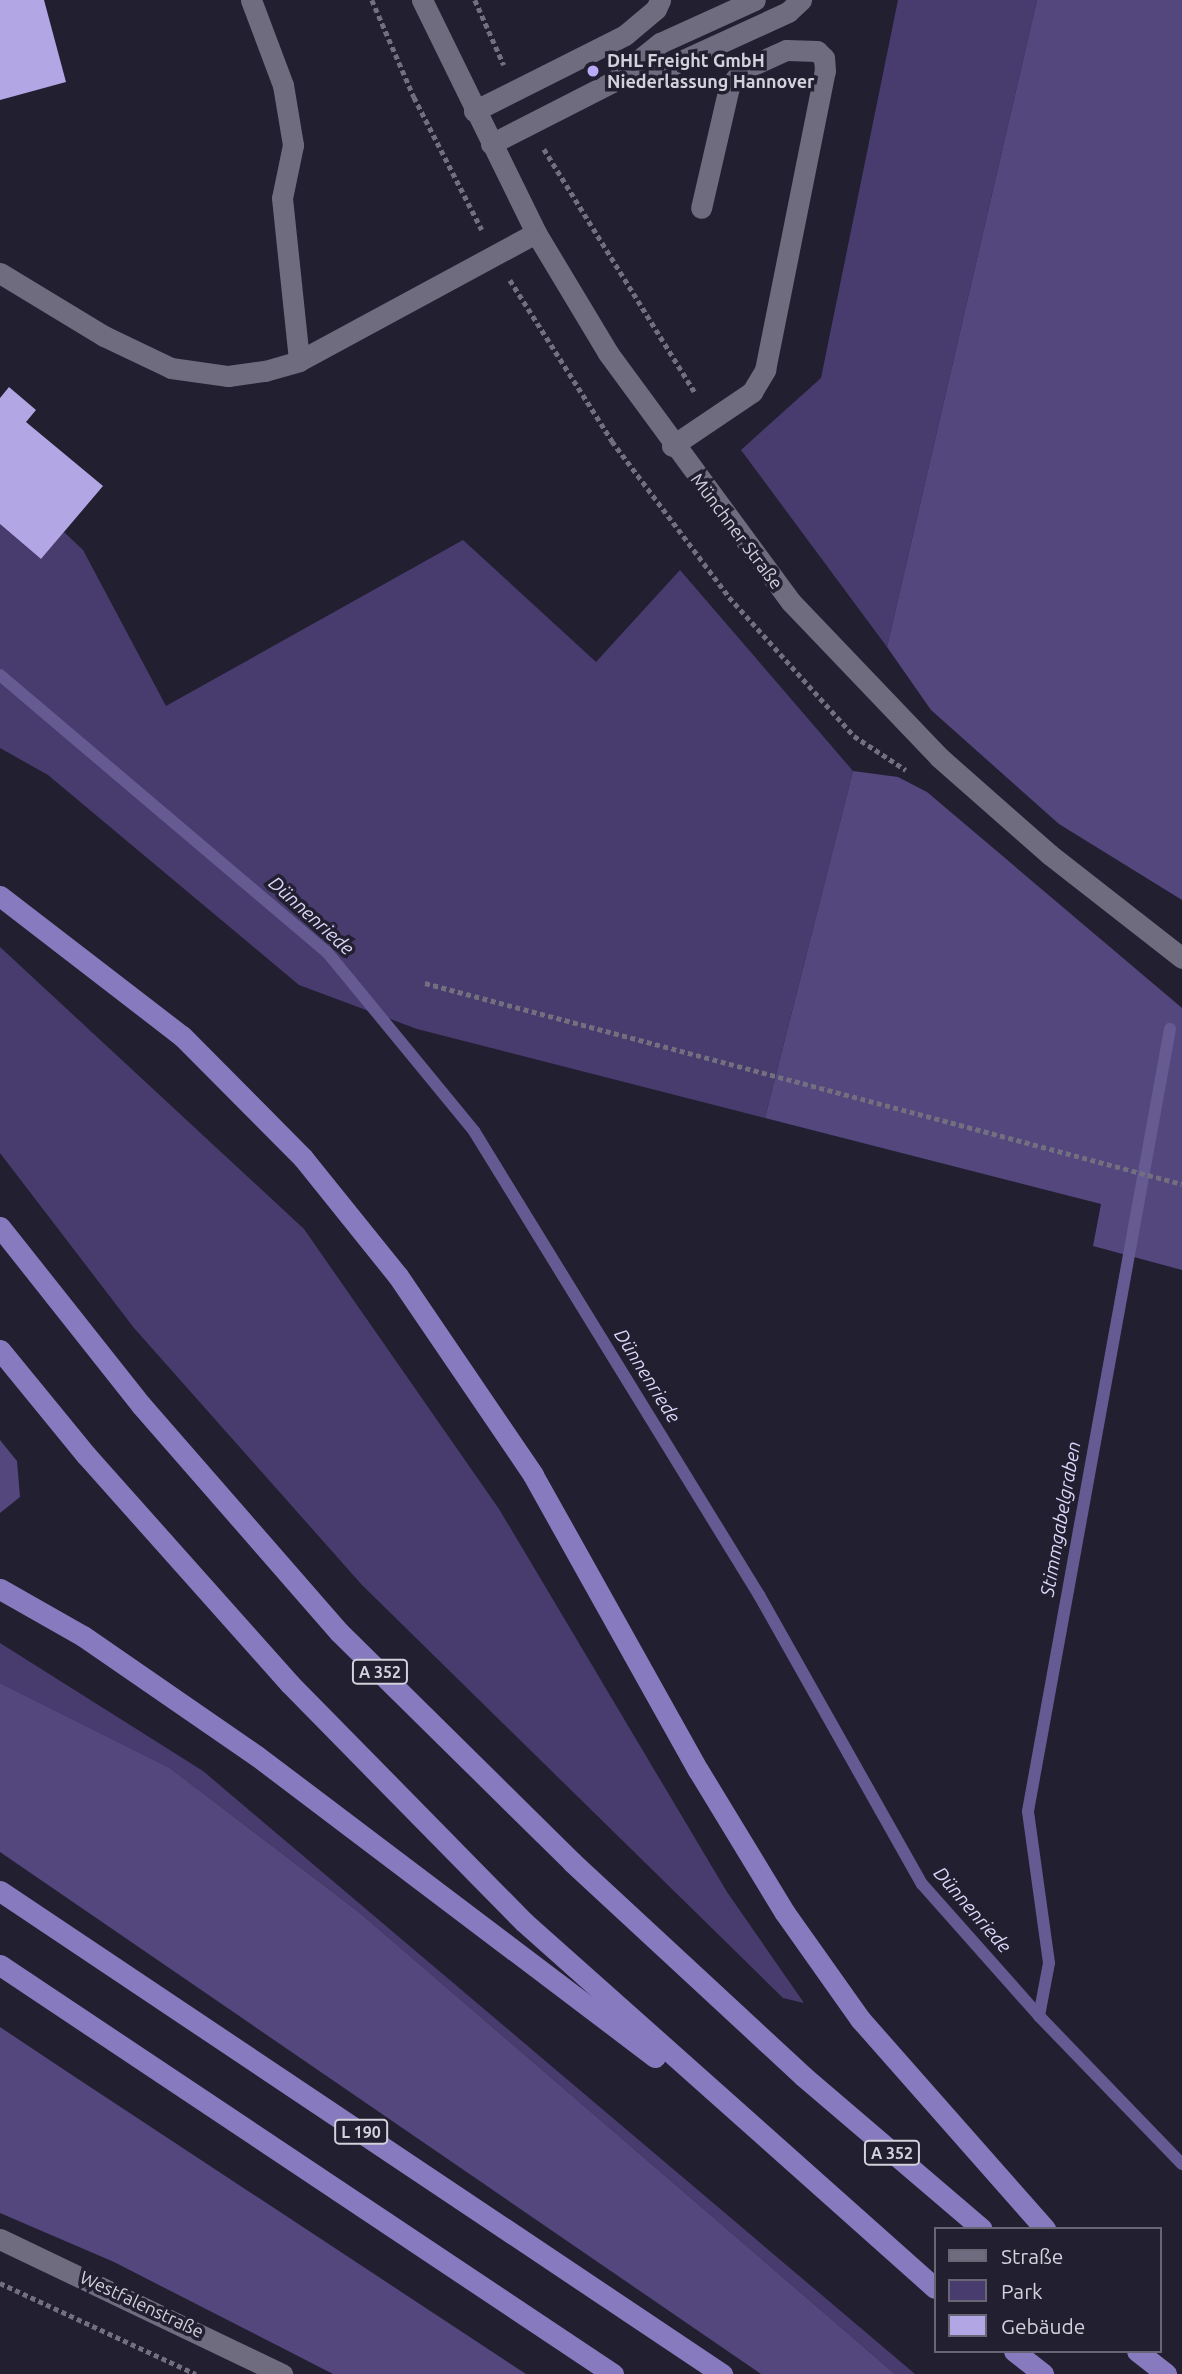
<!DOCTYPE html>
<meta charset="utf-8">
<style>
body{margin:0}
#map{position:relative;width:1182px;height:2374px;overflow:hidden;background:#221f30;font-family:Ubuntu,sans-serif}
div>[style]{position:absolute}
.green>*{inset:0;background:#483c6f}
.forest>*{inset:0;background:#53477e}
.stream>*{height:12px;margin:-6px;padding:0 6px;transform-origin:6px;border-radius:6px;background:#665a93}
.building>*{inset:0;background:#b2a6e5}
.path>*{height:4.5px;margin-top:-2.25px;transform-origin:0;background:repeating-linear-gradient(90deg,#726f7e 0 5px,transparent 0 8.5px)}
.minor>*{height:21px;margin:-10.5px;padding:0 10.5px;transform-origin:10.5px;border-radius:10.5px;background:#706c80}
.highway>*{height:21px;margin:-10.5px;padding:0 10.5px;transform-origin:10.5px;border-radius:10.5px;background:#887abe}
.dots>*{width:19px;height:19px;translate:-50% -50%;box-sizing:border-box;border:4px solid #221f30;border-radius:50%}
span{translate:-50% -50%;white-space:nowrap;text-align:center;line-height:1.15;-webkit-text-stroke:7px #221f30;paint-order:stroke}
.shield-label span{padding:2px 5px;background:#221f30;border:2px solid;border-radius:5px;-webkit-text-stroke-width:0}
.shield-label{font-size:16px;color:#d2d1dc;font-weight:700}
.poi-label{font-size:18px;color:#d2d1dc;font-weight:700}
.left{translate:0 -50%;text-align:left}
.street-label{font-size:18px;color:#d2d1dc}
.water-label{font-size:19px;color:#dcd6f9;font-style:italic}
.legend{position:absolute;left:934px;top:2227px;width:228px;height:126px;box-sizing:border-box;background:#221f30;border:2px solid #686675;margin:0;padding:9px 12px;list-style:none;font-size:21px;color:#d2d1dc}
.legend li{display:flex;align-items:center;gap:14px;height:35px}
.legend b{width:35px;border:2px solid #686675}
</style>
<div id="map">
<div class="green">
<div style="clip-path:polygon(898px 0,1037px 0,887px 647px,741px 450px,821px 378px)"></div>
<div style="clip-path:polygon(0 524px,41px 559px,64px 532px,83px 550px,166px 706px,463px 540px,596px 662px,680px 570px,853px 771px,765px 1118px,417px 1029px,299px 985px,48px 775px,0 748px)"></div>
<div style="clip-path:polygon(0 947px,304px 1229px,499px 1509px,727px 1892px,804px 2003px,783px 1998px,362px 1585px,134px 1328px,0 1153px)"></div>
<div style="clip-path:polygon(0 1643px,203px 1771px,915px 2374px,895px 2374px,360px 1913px,170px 1768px,0 1683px)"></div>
</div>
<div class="forest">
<div style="clip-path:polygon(1037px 0,1182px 0,1182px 900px,1059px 824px,931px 710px,887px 647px)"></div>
<div style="clip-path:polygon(853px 771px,898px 777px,927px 792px,1182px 1008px,1182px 1270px,1093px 1246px,1101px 1204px,765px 1118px)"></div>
<div style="clip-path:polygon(0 1440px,17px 1461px,20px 1497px,0 1513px)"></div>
<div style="clip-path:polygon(0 1683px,170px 1768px,360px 1913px,895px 2374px,761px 2374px,0 1852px)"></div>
<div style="clip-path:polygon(0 2027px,69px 2073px,526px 2374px,333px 2374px,114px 2262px,0 2213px)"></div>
</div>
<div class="stream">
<div style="left:0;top:675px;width:429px;rotate:40.3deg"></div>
<div style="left:327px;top:952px;width:232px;rotate:50.6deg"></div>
<div style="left:474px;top:1131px;width:545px;rotate:58.44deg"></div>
<div style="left:759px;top:1595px;width:332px;rotate:60.6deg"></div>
<div style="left:922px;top:1884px;width:176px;rotate:48.4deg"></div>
<div style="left:1039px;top:2016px;width:206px;rotate:46deg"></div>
<div style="left:1039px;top:2016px;width:54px;rotate:-79.3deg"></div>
<div style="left:1049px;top:1963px;width:153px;rotate:-97.9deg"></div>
<div style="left:1028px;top:1811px;width:795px;rotate:-79.71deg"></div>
</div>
<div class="building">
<div style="clip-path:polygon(0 0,44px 0,66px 82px,0 100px)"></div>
<div style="clip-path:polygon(9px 387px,36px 410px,26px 422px,103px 486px,41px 559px,0 524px,0 398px)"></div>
</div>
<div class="path">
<div style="left:372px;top:0;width:106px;rotate:66.6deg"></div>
<div style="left:414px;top:97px;width:149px;rotate:62.9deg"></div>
<div style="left:475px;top:0;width:71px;rotate:66deg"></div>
<div style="left:544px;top:149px;width:288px;rotate:58.2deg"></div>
<div style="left:510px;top:280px;width:191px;rotate:57.6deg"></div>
<div style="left:612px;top:441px;width:195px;rotate:53.1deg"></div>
<div style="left:729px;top:597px;width:187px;rotate:48deg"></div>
<div style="left:854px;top:736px;width:62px;rotate:33.2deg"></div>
<div style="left:425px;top:983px;width:783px;rotate:14.87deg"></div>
<div style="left:0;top:2283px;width:216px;rotate:24.9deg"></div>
</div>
<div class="minor">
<div style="left:251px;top:0;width:91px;rotate:69.4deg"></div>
<div style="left:283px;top:85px;width:61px;rotate:80.5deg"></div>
<div style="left:293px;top:145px;width:54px;rotate:101.7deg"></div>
<div style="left:282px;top:198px;width:164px;rotate:84deg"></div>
<div style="left:422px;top:0;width:259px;rotate:63.9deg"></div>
<div style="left:536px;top:233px;width:140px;rotate:59deg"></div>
<div style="left:608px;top:353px;width:309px;rotate:53.7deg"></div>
<div style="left:791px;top:602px;width:214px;rotate:46.3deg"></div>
<div style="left:939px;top:757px;width:147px;rotate:41.4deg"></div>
<div style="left:1049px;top:854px;width:169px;rotate:38deg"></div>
<div style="left:619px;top:76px;width:53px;rotate:-38.8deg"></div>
<div style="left:660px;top:43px;width:104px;rotate:-24.4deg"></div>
<div style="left:474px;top:111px;width:169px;rotate:-26.7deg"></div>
<div style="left:625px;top:35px;width:40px;rotate:-40deg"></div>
<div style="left:656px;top:9px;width:10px;rotate:-66deg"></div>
<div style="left:491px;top:144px;width:136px;rotate:-27.1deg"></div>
<div style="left:612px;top:82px;width:60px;rotate:-15.4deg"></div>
<div style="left:670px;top:66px;width:130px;rotate:-24.6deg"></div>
<div style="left:788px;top:12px;width:18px;rotate:-43deg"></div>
<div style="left:0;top:273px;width:122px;rotate:31.2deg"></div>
<div style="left:104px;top:336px;width:74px;rotate:25.5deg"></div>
<div style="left:171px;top:368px;width:58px;rotate:8deg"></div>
<div style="left:228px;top:376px;width:37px;rotate:-8deg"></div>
<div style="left:265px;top:371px;width:35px;rotate:-16deg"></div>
<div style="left:299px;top:361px;width:269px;rotate:-28.4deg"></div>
<div style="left:672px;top:446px;width:97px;rotate:-34deg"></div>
<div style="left:752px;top:392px;width:26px;rotate:-59deg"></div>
<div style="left:765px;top:370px;width:305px;rotate:-78.7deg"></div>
<div style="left:825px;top:71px;width:13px;rotate:-94deg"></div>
<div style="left:824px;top:58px;width:10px;rotate:-135deg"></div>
<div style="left:817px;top:51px;width:31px;rotate:-178deg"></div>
<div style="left:786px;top:50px;width:48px;rotate:155.6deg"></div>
<div style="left:742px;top:70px;width:21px;rotate:127deg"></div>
<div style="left:729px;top:87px;width:124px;rotate:103deg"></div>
<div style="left:0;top:2239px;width:313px;rotate:25.6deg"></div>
</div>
<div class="highway">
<div style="left:0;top:896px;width:230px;rotate:37.6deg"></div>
<div style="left:182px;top:1036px;width:172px;rotate:45.2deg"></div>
<div style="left:303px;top:1158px;width:151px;rotate:51.2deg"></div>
<div style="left:398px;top:1276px;width:240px;rotate:55.8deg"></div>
<div style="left:533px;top:1475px;width:338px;rotate:60.8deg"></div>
<div style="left:698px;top:1770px;width:167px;rotate:58.7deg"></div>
<div style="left:785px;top:1913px;width:130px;rotate:54.7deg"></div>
<div style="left:860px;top:2019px;width:280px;rotate:48.6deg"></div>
<div style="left:0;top:1227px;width:227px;rotate:51.6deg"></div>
<div style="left:141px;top:1405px;width:301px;rotate:48.9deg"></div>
<div style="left:339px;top:1632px;width:327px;rotate:44.6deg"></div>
<div style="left:572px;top:1862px;width:315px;rotate:42.8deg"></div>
<div style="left:803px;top:2076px;width:235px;rotate:40.5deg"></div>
<div style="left:0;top:1350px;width:136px;rotate:50.7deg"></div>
<div style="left:86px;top:1455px;width:307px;rotate:48.3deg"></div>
<div style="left:290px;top:1684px;width:334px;rotate:45.5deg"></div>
<div style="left:524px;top:1922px;width:550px;rotate:41.69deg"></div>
<div style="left:0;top:1589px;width:95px;rotate:29.5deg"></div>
<div style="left:83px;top:1636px;width:211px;rotate:34.6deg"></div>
<div style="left:257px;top:1756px;width:499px;rotate:37.1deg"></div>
<div style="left:0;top:1891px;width:869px;rotate:33.78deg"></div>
<div style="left:0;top:1965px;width:737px;rotate:33.71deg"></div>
<div style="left:1014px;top:2351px;width:37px;rotate:38deg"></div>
<div style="left:1137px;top:2351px;width:37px;rotate:38deg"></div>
</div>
<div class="dots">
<div style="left:593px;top:71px;background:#baaaf7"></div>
</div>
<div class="shield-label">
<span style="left:380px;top:1672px">A 352</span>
<span style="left:361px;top:2132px">L 190</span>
<span style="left:892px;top:2153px">A 352</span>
</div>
<div class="poi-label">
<span class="left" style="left:607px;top:71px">DHL Freight GmbH<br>Niederlassung Hannover</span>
</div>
<div class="street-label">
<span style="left:737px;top:531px;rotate:53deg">Münchner Straße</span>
<span style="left:142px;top:2304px;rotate:25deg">Westfalenstraße</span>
</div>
<div class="water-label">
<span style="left:311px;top:916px;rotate:42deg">Dünnenriede</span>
<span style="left:647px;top:1376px;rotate:58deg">Dünnenriede</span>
<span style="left:1061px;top:1519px;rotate:-80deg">Stimmgabelgraben</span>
<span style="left:972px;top:1910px;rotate:49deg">Dünnenriede</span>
</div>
<ul class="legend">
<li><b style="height:9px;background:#706c80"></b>Straße</li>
<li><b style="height:19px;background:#483c6f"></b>Park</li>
<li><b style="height:19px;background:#b2a6e5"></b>Gebäude</li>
</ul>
</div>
